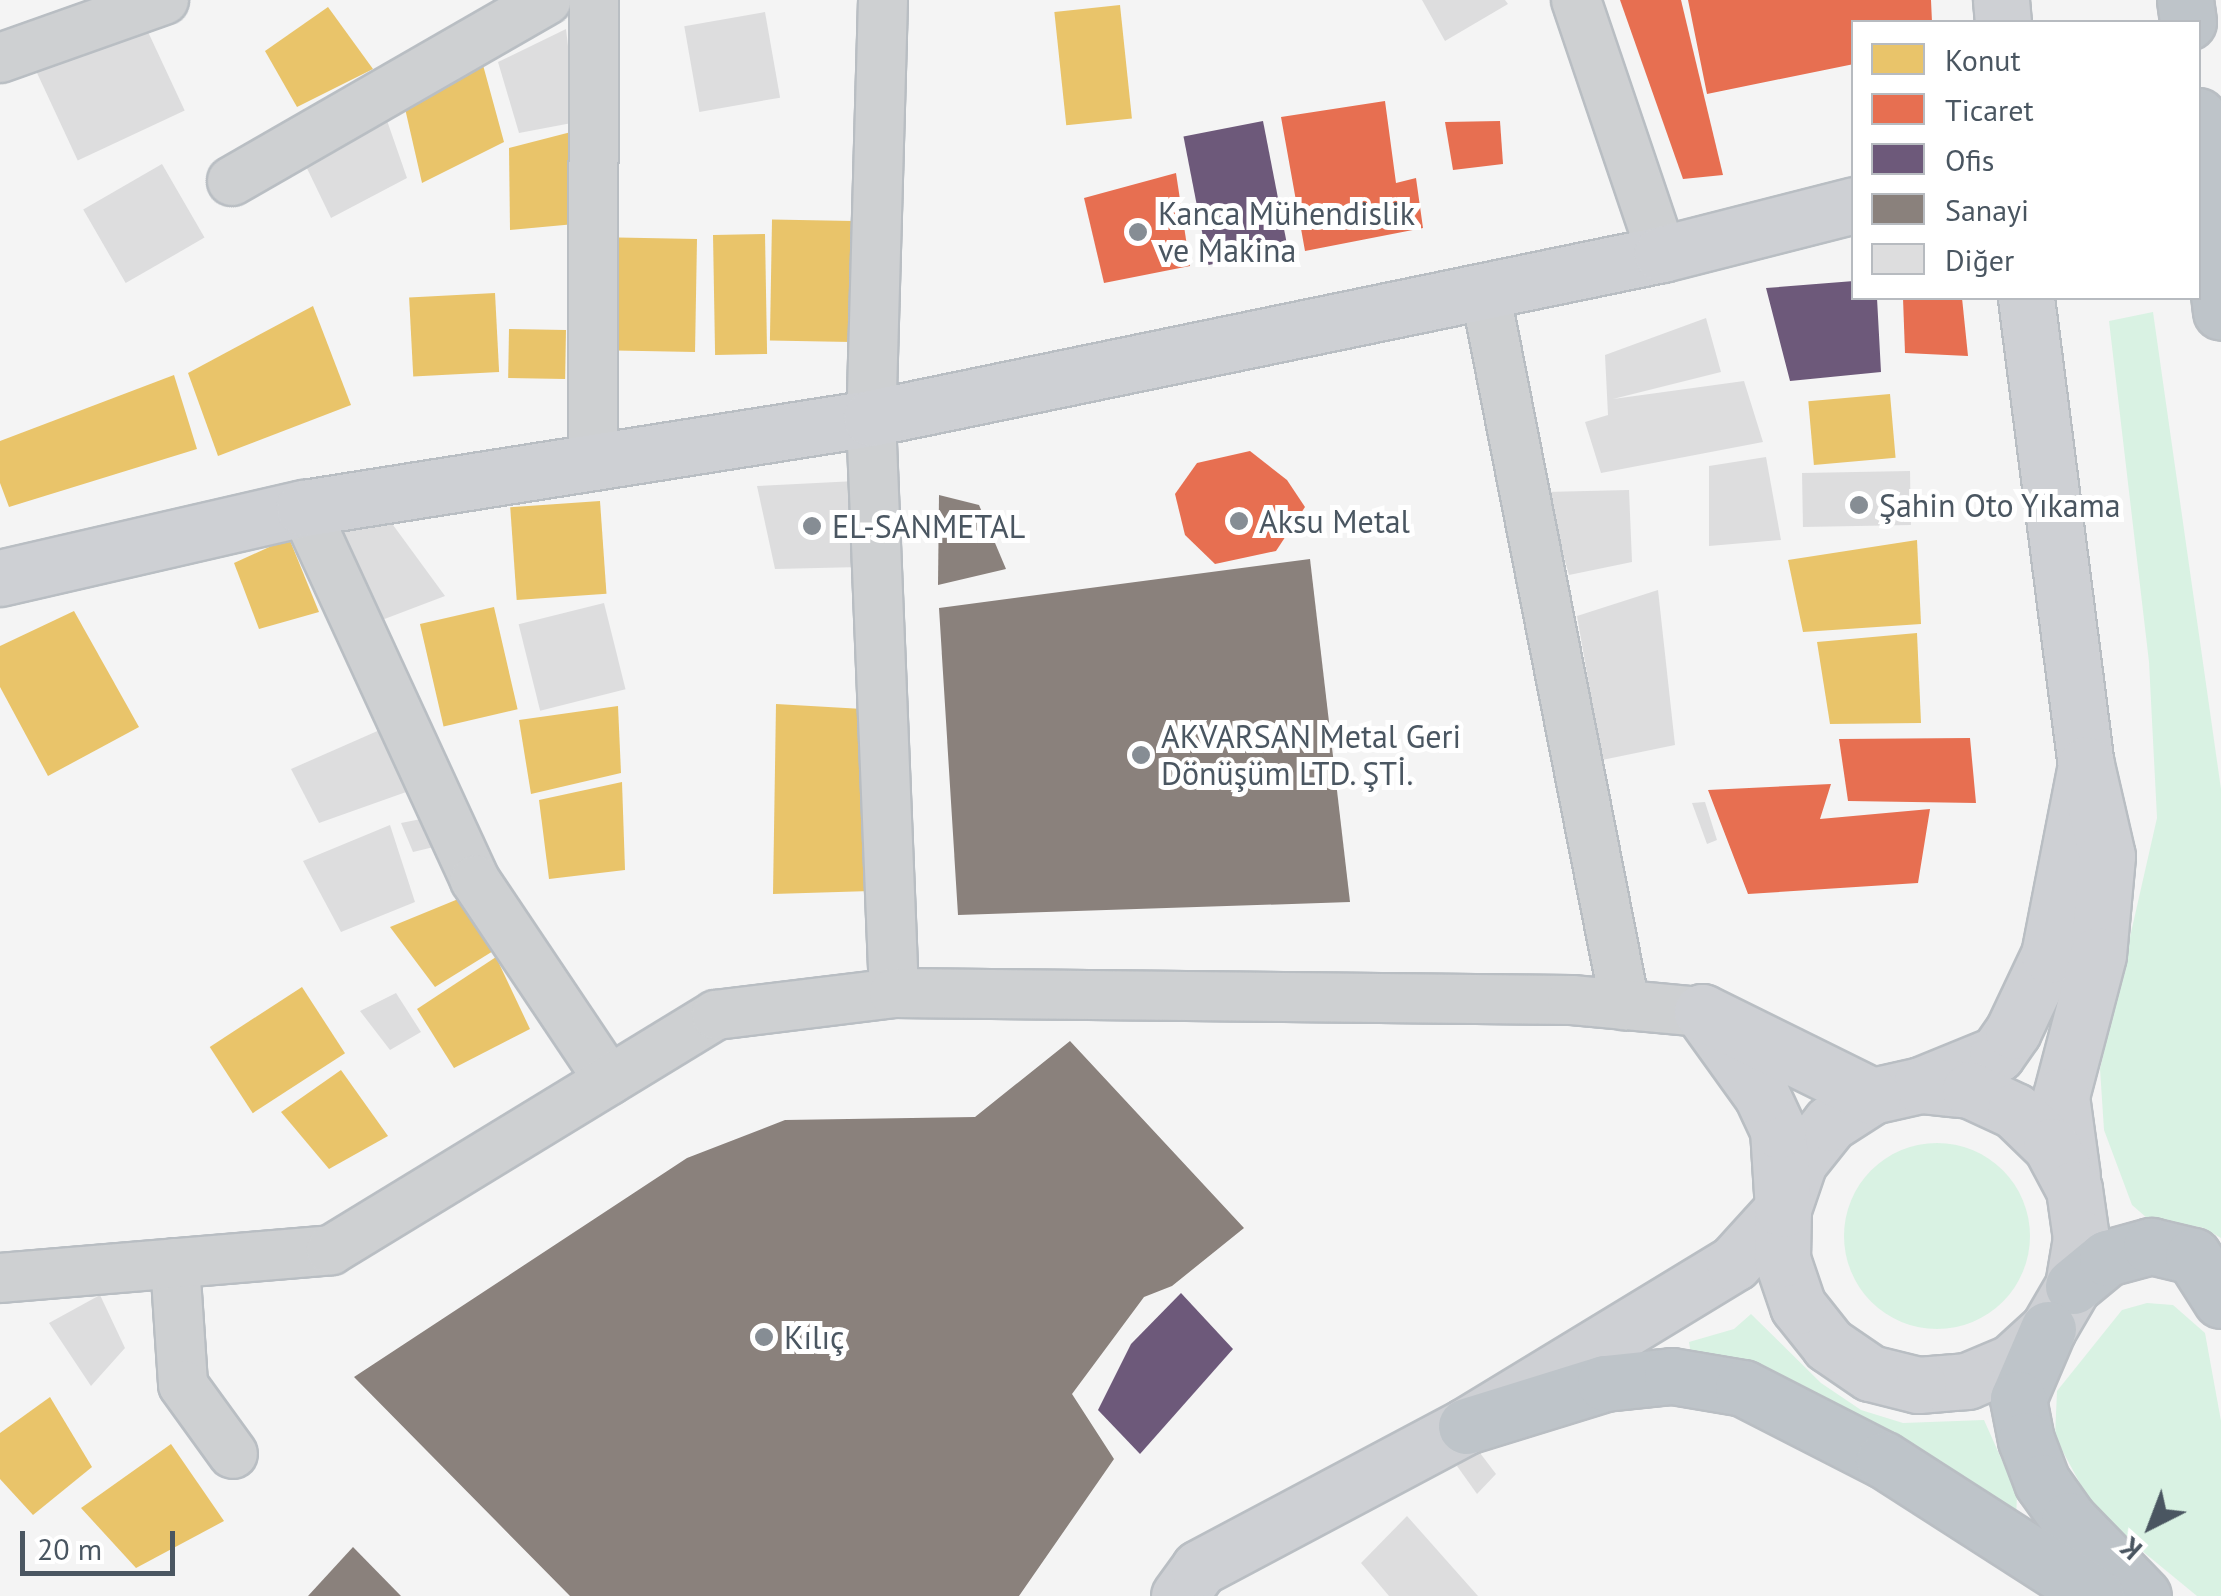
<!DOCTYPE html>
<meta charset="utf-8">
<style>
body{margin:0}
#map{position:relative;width:2221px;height:1596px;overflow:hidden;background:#f4f4f4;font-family:"PT Sans",sans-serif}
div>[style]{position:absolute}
.green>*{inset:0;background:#d9f2e3}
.round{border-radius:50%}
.homes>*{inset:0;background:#e9c46a;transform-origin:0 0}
.shops>*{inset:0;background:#e76f51}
.offices>*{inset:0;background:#6d597a;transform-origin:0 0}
.industry>*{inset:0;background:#8a817c}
.building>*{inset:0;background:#ddddde;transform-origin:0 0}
.roads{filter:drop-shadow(2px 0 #b9bec3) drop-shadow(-2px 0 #b9bec3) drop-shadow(0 2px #b9bec3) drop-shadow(0 -2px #b9bec3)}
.street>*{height:48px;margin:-24px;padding:0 24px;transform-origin:24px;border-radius:24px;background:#ced0d2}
.secondary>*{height:55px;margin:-27.5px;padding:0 27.5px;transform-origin:27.5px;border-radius:27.5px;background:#ced0d4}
.highway>*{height:55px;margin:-27.5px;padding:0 27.5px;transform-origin:27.5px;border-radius:27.5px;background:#bec4c9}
.dots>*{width:28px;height:28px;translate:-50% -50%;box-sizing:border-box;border:5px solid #fff;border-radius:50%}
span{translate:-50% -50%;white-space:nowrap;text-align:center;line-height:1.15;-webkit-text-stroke:10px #fff;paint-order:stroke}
.poi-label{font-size:32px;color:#4a5661}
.left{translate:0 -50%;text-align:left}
.legend{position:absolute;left:1851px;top:20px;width:350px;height:280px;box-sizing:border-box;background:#fff;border:2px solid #b7bbc0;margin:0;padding:12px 18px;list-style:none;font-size:30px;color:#4a5661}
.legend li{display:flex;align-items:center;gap:20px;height:50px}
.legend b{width:50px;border:2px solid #b7bbc0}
.north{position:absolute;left:2101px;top:1476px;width:100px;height:100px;-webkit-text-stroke:8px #fff;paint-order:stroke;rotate:222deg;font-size:28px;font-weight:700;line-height:40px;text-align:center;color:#4a5661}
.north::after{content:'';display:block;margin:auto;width:35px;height:45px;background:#4a5661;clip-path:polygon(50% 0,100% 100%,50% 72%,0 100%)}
.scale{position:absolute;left:20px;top:1531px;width:155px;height:45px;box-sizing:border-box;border:5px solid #4a5661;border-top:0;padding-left:12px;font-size:30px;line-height:35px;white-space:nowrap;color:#4a5661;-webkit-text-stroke:8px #fff;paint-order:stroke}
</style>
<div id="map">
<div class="green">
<div style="clip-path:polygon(2153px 312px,2221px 789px,2221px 1238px,2204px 1228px,2147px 1218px,2132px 1205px,2104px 1130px,2100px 1069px,2157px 818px,2149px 662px,2109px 321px)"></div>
<div class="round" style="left:1844px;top:1143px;width:186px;height:186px"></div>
<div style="clip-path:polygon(2147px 1303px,2173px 1305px,2205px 1333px,2221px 1421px,2221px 1596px,2197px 1596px,2096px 1513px,2055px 1437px,2057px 1391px,2122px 1310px)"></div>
<div style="clip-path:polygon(1751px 1314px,1821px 1383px,1861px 1410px,1903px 1423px,1984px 1420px,2017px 1494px,2016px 1520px,1691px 1354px,1689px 1342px,1734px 1329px)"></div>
</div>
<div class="homes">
<div style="left:1120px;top:5px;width:114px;height:66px;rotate:84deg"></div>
<div style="clip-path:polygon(328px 7px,373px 69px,297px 107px,265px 51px)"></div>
<div style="clip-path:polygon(483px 65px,504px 142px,422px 183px,404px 104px)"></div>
<div style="clip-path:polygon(571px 132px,575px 224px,510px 230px,509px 148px)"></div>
<div style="left:853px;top:221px;width:121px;height:81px;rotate:91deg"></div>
<div style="left:765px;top:234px;width:120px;height:52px;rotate:89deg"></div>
<div style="left:697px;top:239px;width:113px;height:79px;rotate:91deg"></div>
<div style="left:495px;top:293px;width:79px;height:86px;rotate:87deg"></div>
<div style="clip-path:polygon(313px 306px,351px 405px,218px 456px,188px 373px)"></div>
<div style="left:509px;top:329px;width:57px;height:49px;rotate:1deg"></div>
<div style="clip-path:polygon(174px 375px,197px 449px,9px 507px,0 483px,0 441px)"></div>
<div style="left:1890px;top:394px;width:64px;height:82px;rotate:85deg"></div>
<div style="left:600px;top:501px;width:93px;height:90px;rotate:86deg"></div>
<div style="clip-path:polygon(289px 538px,319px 612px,259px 629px,234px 563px)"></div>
<div style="clip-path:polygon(1917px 540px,1921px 624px,1803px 632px,1788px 560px)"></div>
<div style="left:494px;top:607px;width:105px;height:76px;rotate:77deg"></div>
<div style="clip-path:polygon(74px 611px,139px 727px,48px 776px,0 687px,0 646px)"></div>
<div style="clip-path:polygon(1917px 633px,1921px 723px,1830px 724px,1817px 642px)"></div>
<div style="clip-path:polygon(776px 704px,863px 709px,871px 891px,773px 894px)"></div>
<div style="clip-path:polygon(618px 706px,621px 773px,531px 794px,519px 720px)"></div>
<div style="clip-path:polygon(622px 782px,625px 870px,549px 879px,539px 800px)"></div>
<div style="clip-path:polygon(468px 895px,498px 948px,435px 987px,390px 927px)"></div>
<div style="clip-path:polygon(496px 957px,530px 1029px,454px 1068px,417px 1009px)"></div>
<div style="left:302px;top:987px;width:79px;height:110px;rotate:57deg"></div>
<div style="clip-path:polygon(341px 1070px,388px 1136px,329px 1169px,281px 1112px)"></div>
<div style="clip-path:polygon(50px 1397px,92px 1467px,33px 1515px,0 1479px,0 1433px)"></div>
<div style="clip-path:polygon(171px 1444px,224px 1521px,136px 1568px,81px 1508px)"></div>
</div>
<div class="shops">
<div style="clip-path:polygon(1620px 0,1681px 0,1723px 175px,1683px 179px)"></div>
<div style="clip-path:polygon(1688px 0,1931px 0,1932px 22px,1854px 22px,1854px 64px,1707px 94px)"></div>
<div style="clip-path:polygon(1385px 101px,1396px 183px,1416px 178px,1423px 228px,1305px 251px,1281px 117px)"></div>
<div style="clip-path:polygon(1500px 121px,1503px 164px,1453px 170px,1445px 122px)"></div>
<div style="clip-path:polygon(1176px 173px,1190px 266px,1104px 283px,1084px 198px)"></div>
<div style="clip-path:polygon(1903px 298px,1962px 298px,1968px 356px,1905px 353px)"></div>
<div style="clip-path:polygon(1250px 451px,1287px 480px,1305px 507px,1276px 551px,1215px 564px,1185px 535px,1175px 494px,1197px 463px)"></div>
<div style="clip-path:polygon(1970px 738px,1976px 803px,1848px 801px,1839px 739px)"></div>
<div style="clip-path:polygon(1831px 784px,1820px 819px,1930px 809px,1918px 883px,1748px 894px,1708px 790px)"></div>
</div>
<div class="offices">
<div style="left:1263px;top:121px;width:131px;height:81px;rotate:79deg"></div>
<div style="clip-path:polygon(1854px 281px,1854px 298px,1877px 298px,1881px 372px,1790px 381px,1766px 288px)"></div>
<div style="clip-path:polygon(1181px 1293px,1233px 1349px,1140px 1454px,1098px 1410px,1131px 1344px)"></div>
</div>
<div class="industry">
<div style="clip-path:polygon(939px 495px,979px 505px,1006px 569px,938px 585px)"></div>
<div style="clip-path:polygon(1310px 559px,1350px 902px,958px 915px,939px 608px)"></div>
<div style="clip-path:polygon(1070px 1041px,1244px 1228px,1172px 1286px,1144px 1297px,1072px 1394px,1114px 1459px,1019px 1596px,570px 1596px,354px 1377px,687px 1158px,785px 1120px,975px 1117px)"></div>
<div style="clip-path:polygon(353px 1547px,401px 1596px,308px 1596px)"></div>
</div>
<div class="building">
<div style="clip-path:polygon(1422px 0,1505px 0,1508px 4px,1445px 41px)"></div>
<div style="left:765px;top:12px;width:87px;height:82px;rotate:80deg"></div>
<div style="left:142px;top:19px;width:101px;height:118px;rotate:65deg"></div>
<div style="clip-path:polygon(566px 29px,577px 122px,519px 133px,498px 62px)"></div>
<div style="clip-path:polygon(383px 109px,407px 178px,331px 218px,302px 158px)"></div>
<div style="left:162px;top:164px;width:85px;height:91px;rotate:60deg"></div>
<div style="clip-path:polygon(1706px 318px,1721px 372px,1613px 399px,1744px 381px,1763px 442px,1601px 473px,1585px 422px,1608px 415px,1605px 355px)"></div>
<div style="clip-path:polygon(1766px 457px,1781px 540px,1709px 546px,1709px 466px)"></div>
<div style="left:1910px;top:471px;width:54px;height:108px;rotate:89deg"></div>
<div style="clip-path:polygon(856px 481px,861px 567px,775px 569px,757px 486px)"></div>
<div style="clip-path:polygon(1629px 490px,1632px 562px,1569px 575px,1545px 492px)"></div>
<div style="clip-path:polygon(385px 514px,445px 596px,374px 623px,323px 529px)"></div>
<div style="clip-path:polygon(1658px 590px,1675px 745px,1602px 760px,1577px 616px)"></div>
<div style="left:604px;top:603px;width:89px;height:88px;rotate:76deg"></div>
<div style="clip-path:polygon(382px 729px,409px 791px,319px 823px,291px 769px)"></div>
<div style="clip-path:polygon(1705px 802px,1717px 840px,1707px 844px,1692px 803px)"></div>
<div style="clip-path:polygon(426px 818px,438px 846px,413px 852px,401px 823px)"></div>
<div style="clip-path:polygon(390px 825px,415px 902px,341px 932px,303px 861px)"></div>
<div style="clip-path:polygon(396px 993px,421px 1032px,390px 1050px,360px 1011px)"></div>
<div style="clip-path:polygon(100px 1295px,125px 1348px,91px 1386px,49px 1323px)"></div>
<div style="clip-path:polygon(1477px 1449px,1496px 1474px,1477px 1494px,1457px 1466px)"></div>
<div style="clip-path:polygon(1407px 1516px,1478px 1596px,1389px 1596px,1361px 1563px)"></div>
</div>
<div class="roads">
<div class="street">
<div style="left:883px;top:0;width:418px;rotate:91.6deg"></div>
<div style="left:871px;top:418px;width:575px;rotate:87.71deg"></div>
<div style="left:1576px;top:0;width:268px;rotate:71.3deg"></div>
<div style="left:0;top:58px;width:174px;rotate:-19.5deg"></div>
<div style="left:232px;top:181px;width:363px;rotate:-29.9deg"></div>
<div style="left:1485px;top:291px;width:728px;rotate:78.91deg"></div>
<div style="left:593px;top:462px;width:462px;rotate:-89.9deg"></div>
<div style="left:304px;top:508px;width:409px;rotate:65.3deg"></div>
<div style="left:475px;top:880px;width:241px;rotate:56.2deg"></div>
<div style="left:175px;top:1263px;width:122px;rotate:86.2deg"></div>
<div style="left:183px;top:1385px;width:85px;rotate:54.1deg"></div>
<div style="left:0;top:1278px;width:332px;rotate:-4.8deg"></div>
<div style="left:331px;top:1250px;width:451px;rotate:-31.4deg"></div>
<div style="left:716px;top:1015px;width:179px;rotate:-7deg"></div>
<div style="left:894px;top:993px;width:678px;rotate:0.59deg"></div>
<div style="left:1572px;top:1000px;width:131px;rotate:5.3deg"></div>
</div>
<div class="secondary">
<div style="left:2001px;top:0;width:22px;rotate:85deg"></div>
<div style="left:2026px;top:298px;width:471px;rotate:82.7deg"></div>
<div style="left:0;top:578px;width:312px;rotate:-13deg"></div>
<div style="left:304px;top:508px;width:574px;rotate:-9.02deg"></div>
<div style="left:871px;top:418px;width:808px;rotate:-11.71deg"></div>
<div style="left:1662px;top:254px;width:198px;rotate:-14.3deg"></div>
<div style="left:1921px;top:1085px;width:82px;rotate:-22.2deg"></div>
<div style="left:1997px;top:1054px;width:28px;rotate:-55deg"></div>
<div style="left:2013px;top:1031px;width:84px;rotate:-64.7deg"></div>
<div style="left:2049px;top:955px;width:194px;rotate:-79deg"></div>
<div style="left:2086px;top:765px;width:93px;rotate:77deg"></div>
<div style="left:2107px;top:856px;width:99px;rotate:95.2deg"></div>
<div style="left:2098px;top:955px;width:146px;rotate:104.7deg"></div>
<div style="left:2061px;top:1096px;width:81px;rotate:82.2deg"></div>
<div style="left:1179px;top:1596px;width:34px;rotate:-54deg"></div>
<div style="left:1199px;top:1568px;width:302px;rotate:-28deg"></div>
<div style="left:1466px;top:1426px;width:314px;rotate:-31.3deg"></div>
<div style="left:1734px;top:1263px;width:73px;rotate:-47.8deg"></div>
<div style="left:1783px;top:1209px;width:50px;rotate:-71.2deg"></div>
<div style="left:1799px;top:1162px;width:50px;rotate:-51.5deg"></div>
<div style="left:1830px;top:1123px;width:50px;rotate:-32.7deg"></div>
<div style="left:1872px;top:1096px;width:50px;rotate:-12.7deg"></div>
<div style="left:1921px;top:1085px;width:49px;rotate:5.8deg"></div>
<div style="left:1970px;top:1090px;width:50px;rotate:25deg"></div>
<div style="left:2015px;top:1111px;width:50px;rotate:44.2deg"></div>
<div style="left:2051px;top:1146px;width:49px;rotate:61.9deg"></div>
<div style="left:2074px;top:1189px;width:49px;rotate:81.9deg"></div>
<div style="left:2081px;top:1238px;width:49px;rotate:99.5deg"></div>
<div style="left:2073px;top:1286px;width:50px;rotate:120.2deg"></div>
<div style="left:2048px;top:1329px;width:49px;rotate:137.5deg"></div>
<div style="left:2012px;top:1362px;width:49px;rotate:157.1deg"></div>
<div style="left:1967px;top:1381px;width:49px;rotate:175.3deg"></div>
<div style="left:1918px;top:1385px;width:49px;rotate:-166deg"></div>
<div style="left:1870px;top:1373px;width:50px;rotate:-145.7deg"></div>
<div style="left:1829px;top:1345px;width:50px;rotate:-128.5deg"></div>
<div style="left:1798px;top:1306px;width:50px;rotate:-108.8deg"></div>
<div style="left:1782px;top:1259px;width:50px;rotate:-88.9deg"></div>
<div style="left:1783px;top:1209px;width:79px;rotate:-93.6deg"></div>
<div style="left:1778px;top:1130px;width:40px;rotate:-115deg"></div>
<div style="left:1761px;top:1094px;width:101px;rotate:-125.7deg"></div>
<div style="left:1702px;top:1012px;width:190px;rotate:26.3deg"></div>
</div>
<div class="highway">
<div style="left:2185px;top:0;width:22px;rotate:82deg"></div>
<div style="left:2198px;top:116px;width:197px;rotate:83.3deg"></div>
<div style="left:2073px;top:1286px;width:44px;rotate:-39.5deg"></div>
<div style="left:2107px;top:1258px;width:46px;rotate:-15.3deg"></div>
<div style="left:2151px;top:1246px;width:43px;rotate:13.4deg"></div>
<div style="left:2193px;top:1256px;width:52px;rotate:57.5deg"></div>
<div style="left:2048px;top:1329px;width:76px;rotate:113.2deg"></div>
<div style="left:2018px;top:1399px;width:42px;rotate:79deg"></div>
<div style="left:2026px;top:1440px;width:45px;rotate:69.1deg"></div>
<div style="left:2042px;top:1482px;width:47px;rotate:54.6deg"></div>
<div style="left:2069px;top:1520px;width:106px;rotate:45.8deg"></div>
<div style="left:1466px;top:1426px;width:145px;rotate:-17.2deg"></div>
<div style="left:1605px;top:1383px;width:67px;rotate:-6deg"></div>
<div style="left:1672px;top:1376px;width:72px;rotate:9.6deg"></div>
<div style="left:1743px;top:1388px;width:158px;rotate:27.1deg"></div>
<div style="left:1884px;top:1460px;width:252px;rotate:32.7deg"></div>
</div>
</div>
<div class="dots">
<div style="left:1138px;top:232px;background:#868d94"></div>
<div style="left:1859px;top:505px;background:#868d94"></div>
<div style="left:1239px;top:521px;background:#868d94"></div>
<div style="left:812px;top:526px;background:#868d94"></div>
<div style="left:1141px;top:755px;background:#868d94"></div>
<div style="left:764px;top:1337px;background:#868d94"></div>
</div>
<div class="poi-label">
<span class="left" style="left:1158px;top:232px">Kanca Mühendislik<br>ve Makina</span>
<span class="left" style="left:1879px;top:505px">Şahin Oto Yıkama</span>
<span class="left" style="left:1259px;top:521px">Aksu Metal</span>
<span class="left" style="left:832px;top:526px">EL-SANMETAL</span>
<span class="left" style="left:1161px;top:755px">AKVARSAN Metal Geri<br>Dönüşüm LTD. ŞTİ.</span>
<span class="left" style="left:784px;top:1337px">Kılıç</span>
</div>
<ul class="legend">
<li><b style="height:28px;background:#e9c46a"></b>Konut</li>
<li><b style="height:28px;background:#e76f51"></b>Ticaret</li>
<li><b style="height:28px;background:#6d597a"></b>Ofis</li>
<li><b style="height:28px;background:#8a817c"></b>Sanayi</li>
<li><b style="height:28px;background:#ddddde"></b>Diğer</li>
</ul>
<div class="north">K</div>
<div class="scale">20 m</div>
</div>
